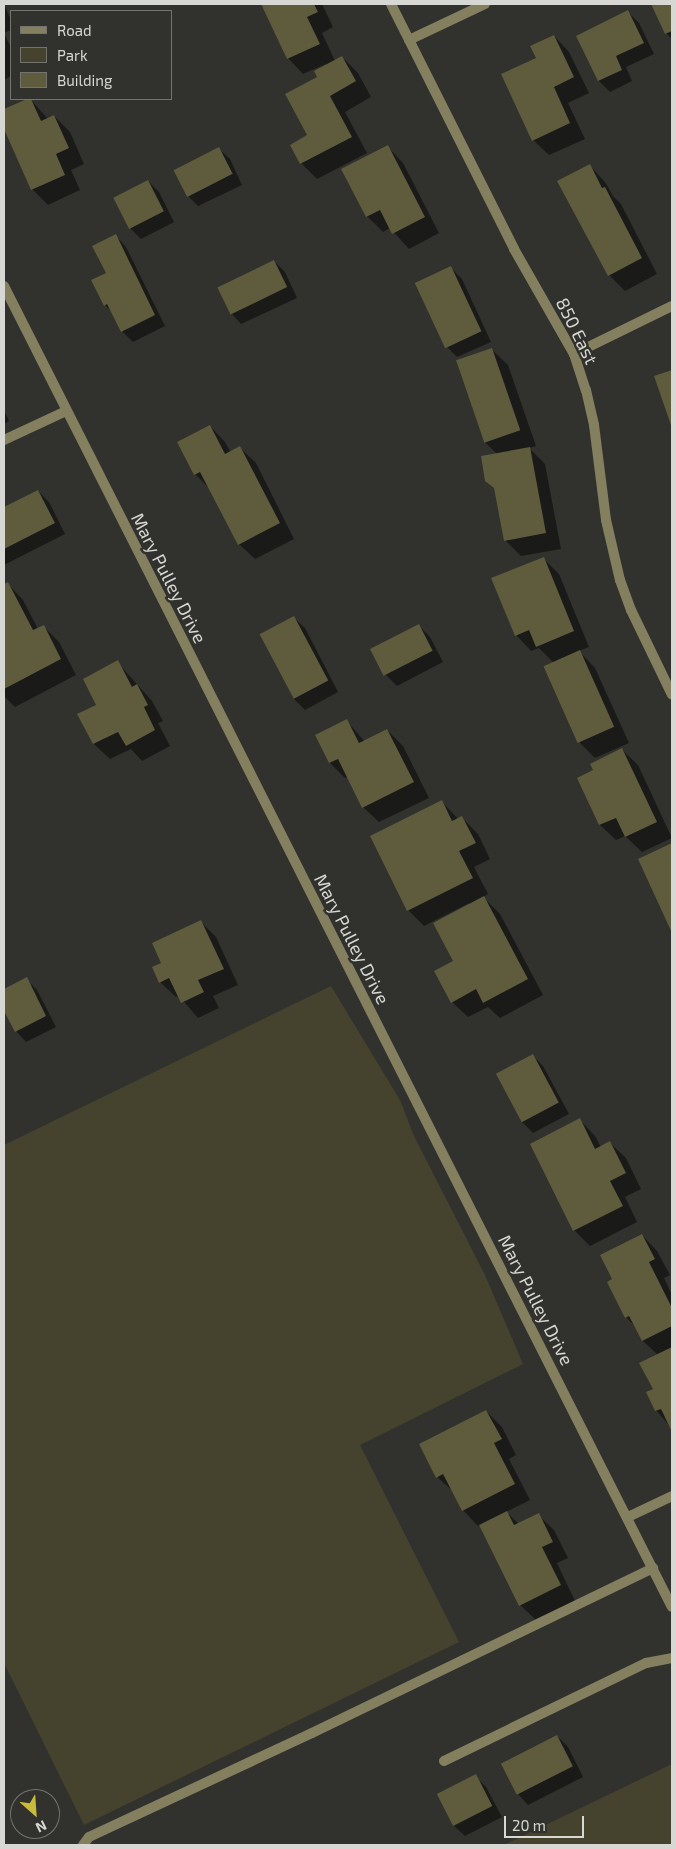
<!DOCTYPE html>
<style>
body{margin:0}
#map{position:relative;width:676px;height:1849px;overflow:hidden;background:#31312d;font-family:"Exo 2",sans-serif}
div>[style]{position:absolute}
.green>*{inset:0;background:#45432e}
.shadow>*{inset:0;background:#0007}
.building>*{inset:0;background:#5f5b3d;transform-origin:0 0}
.service>*{height:10px;margin:-5px;padding:0 5px;transform-origin:5px;border-radius:5px;background:#84805f}
.minor>*{height:10px;margin:-5px;padding:0 5px;transform-origin:5px;border-radius:5px;background:#84805f}
.tertiary>*{height:10px;margin:-5px;padding:0 5px;transform-origin:5px;border-radius:5px;background:#84805f}
span{translate:-50% -50%;white-space:nowrap;text-align:center;line-height:1.15;-webkit-text-stroke:5px #31312d;paint-order:stroke}
.street-label{font-size:18px;color:#d7d7d4}
.frame{position:absolute;inset:0;border:5px solid #d7d7d4;pointer-events:none}
.legend{position:absolute;left:10px;top:10px;width:162px;height:90px;box-sizing:border-box;background:#31312d;border:1px solid #737370;margin:0;padding:6px 9px;list-style:none;font-size:15px;color:#d7d7d4}
.legend li{display:flex;align-items:center;gap:10px;height:25px}
.legend b{width:25px;border:1px solid #737370}
.north{position:absolute;left:10px;top:1789px;width:50px;height:50px;box-sizing:border-box;background:#31312d;border:1px solid #737370;border-radius:50%;rotate:154deg;font-size:14px;font-weight:700;line-height:20px;text-align:center;color:#d7d7d4}
.north::after{content:'';display:block;margin:auto;width:18px;height:22px;background:#c9ba3a;clip-path:polygon(50% 0,100% 100%,50% 72%,0 100%)}
.scale{position:absolute;left:504px;top:1816px;width:80px;height:22px;box-sizing:border-box;border:2px solid #d7d7d4;border-top:0;padding-left:6px;font-size:15px;line-height:18px;white-space:nowrap;color:#d7d7d4;-webkit-text-stroke:4px #31312d;paint-order:stroke}
</style>
<div id="map">
<div class="green">
<div style="clip-path:polygon(331px 986px,400px 1100px,414px 1136px,485px 1275px,523px 1364px,360px 1445px,459px 1642px,84px 1825px,4px 1663px,4px 1145px)"></div>
<div style="clip-path:polygon(672px 1764px,672px 1845px,504px 1845px)"></div>
</div>
<div class="shadow">
<div style="clip-path:polygon(4px 4px,11px 20px,11px 30px,4px 33px,11px 48px,11px 76px,4px 80px)"></div>
<div style="clip-path:polygon(262px 4px,322px 4px,333px 27px,322px 33px,335px 61px,342px 57px,358px 73px,371px 97px,345px 112px,367px 153px,317px 179px,301px 163px,291px 145px,309px 135px,318px 77px,327px 66px,326px 64px,303px 74px,288px 58px)"></div>
<div style="clip-path:polygon(652px 4px,672px 4px,672px 39px,666px 33px)"></div>
<div style="clip-path:polygon(628px 12px,639px 23px,654px 54px,626px 67px,632px 81px,610px 92px,599px 81px,578px 36px)"></div>
<div style="clip-path:polygon(554px 36px,569px 52px,589px 93px,568px 103px,585px 139px,549px 155px,533px 140px,537px 58px)"></div>
<div style="clip-path:polygon(30px 99px,48px 119px,54px 116px,70px 132px,84px 164px,71px 170px,80px 190px,48px 205px,32px 189px,4px 126px,4px 111px)"></div>
<div style="clip-path:polygon(388px 147px,403px 163px,439px 233px,409px 249px,390px 228px,383px 232px,367px 216px)"></div>
<div style="clip-path:polygon(219px 149px,230px 159px,242px 185px,198px 206px,187px 195px)"></div>
<div style="clip-path:polygon(590px 166px,605px 182px,613px 196px,621px 204px,657px 274px,625px 291px,609px 275px)"></div>
<div style="clip-path:polygon(148px 181px,159px 192px,174px 222px,141px 239px,130px 228px)"></div>
<div style="clip-path:polygon(116px 236px,126px 247px,165px 326px,133px 342px,122px 331px,113px 313px,105px 305px,107px 274px)"></div>
<div style="clip-path:polygon(274px 261px,285px 272px,297px 298px,241px 324px,231px 313px)"></div>
<div style="clip-path:polygon(451px 268px,462px 279px,491px 342px,457px 357px,446px 346px,417px 283px)"></div>
<div style="clip-path:polygon(492px 350px,508px 365px,536px 446px,529px 448px,545px 464px,561px 549px,521px 556px,506px 541px,497px 454px,485px 442px)"></div>
<div style="clip-path:polygon(672px 371px,672px 425px,656px 377px)"></div>
<div style="clip-path:polygon(4px 410px,9px 421px,4px 424px)"></div>
<div style="clip-path:polygon(210px 426px,225px 442px,231px 453px,240px 448px,256px 463px,294px 539px,255px 559px,239px 544px,211px 490px,195px 474px)"></div>
<div style="clip-path:polygon(38px 491px,49px 502px,65px 534px,4px 565px,4px 508px)"></div>
<div style="clip-path:polygon(544px 559px,559px 574px,589px 647px,579px 651px,595px 668px,629px 743px,595px 758px,580px 743px,554px 663px,539px 648px,531px 651px,516px 635px)"></div>
<div style="clip-path:polygon(8px 584px,23px 600px,38px 629px,43px 626px,59px 642px,76px 675px,15px 707px,4px 696px,4px 586px)"></div>
<div style="clip-path:polygon(294px 618px,305px 628px,338px 692px,305px 710px,294px 699px)"></div>
<div style="clip-path:polygon(419px 626px,430px 637px,443px 662px,397px 686px,386px 675px,373px 650px)"></div>
<div style="clip-path:polygon(117px 662px,152px 701px,163px 721px,158px 723px,170px 746px,142px 761px,131px 749px,110px 759px,94px 744px,79px 715px,98px 705px)"></div>
<div style="clip-path:polygon(347px 721px,365px 742px,387px 730px,403px 746px,429px 798px,379px 822px,363px 807px,348px 777px,345px 778px,330px 763px,316px 736px)"></div>
<div style="clip-path:polygon(622px 750px,638px 765px,672px 838px,642px 852px,625px 836px,616px 840px,600px 825px,595px 771px)"></div>
<div style="clip-path:polygon(442px 802px,459px 820px,462px 818px,478px 834px,490px 859px,474px 867px,488px 894px,483px 897px,500px 914px,543px 995px,500px 1018px,488px 1007px,468px 1017px,452px 1002px,455px 962px,469px 903px,424px 926px,408px 910px)"></div>
<div style="clip-path:polygon(672px 844px,672px 930px,639px 860px)"></div>
<div style="clip-path:polygon(201px 922px,216px 937px,238px 985px,213px 996px,219px 1008px,198px 1018px,179px 996px,176px 997px,160px 982px,163px 963px)"></div>
<div style="clip-path:polygon(26px 979px,37px 990px,56px 1027px,26px 1042px,16px 1031px,4px 1008px,4px 991px)"></div>
<div style="clip-path:polygon(532px 1055px,543px 1066px,569px 1114px,533px 1133px,522px 1122px)"></div>
<div style="clip-path:polygon(580px 1120px,595px 1136px,601px 1147px,610px 1143px,626px 1158px,641px 1189px,625px 1197px,637px 1222px,590px 1246px,574px 1230px)"></div>
<div style="clip-path:polygon(642px 1235px,657px 1251px,670px 1275px,664px 1278px,672px 1295px,672px 1429px,656px 1410px,654px 1390px,658px 1355px,643px 1341px,636px 1327px,626px 1317px,614px 1280px)"></div>
<div style="clip-path:polygon(486px 1411px,502px 1427px,516px 1455px,509px 1459px,530px 1500px,506px 1512px,519px 1524px,538px 1515px,554px 1530px,568px 1558px,557px 1563px,575px 1601px,536px 1620px,520px 1605px,480px 1525px,478px 1526px,463px 1510px,454px 1492px,437px 1477px)"></div>
<div style="clip-path:polygon(557px 1736px,568px 1747px,583px 1777px,528px 1805px,518px 1794px)"></div>
<div style="clip-path:polygon(475px 1776px,486px 1787px,502px 1817px,465px 1836px,454px 1826px,439px 1795px)"></div>
</div>
<div class="building">
<div style="clip-path:polygon(261px 4px,314px 4px,318px 12px,307px 17px,320px 44px,287px 59px)"></div>
<div style="clip-path:polygon(651px 4px,672px 4px,672px 31px,665px 34px)"></div>
<div style="clip-path:polygon(628px 10px,644px 43px,616px 56px,622px 70px,598px 81px,576px 36px)"></div>
<div style="clip-path:polygon(554px 35px,574px 77px,554px 87px,570px 123px,532px 141px,501px 74px,536px 58px,530px 46px)"></div>
<div style="clip-path:polygon(342px 56px,356px 81px,330px 96px,352px 137px,300px 164px,290px 145px,307px 135px,285px 94px,317px 77px,314px 71px)"></div>
<div style="clip-path:polygon(27px 99px,31px 99px,41px 121px,54px 115px,69px 148px,56px 154px,65px 175px,31px 190px,4px 129px,4px 109px)"></div>
<div style="clip-path:polygon(388px 145px,425px 217px,392px 234px,380px 210px,366px 217px,341px 169px)"></div>
<div style="left:219px;top:147px;width:30px;height:51px;rotate:63deg"></div>
<div style="clip-path:polygon(590px 164px,602px 188px,605px 187px,642px 258px,608px 276px,557px 181px)"></div>
<div style="left:148px;top:180px;width:35px;height:39px;rotate:63deg"></div>
<div style="clip-path:polygon(116px 234px,155px 315px,121px 332px,107px 304px,104px 306px,91px 280px,106px 273px,92px 246px)"></div>
<div style="left:274px;top:260px;width:30px;height:63px;rotate:64deg"></div>
<div style="left:451px;top:266px;width:72px;height:40px;rotate:65deg"></div>
<div style="left:492px;top:348px;width:87px;height:38px;rotate:71deg"></div>
<div style="clip-path:polygon(672px 370px,672px 428px,654px 376px)"></div>
<div style="clip-path:polygon(210px 425px,225px 454px,240px 446px,280px 523px,238px 545px,200px 472px,194px 475px,177px 442px)"></div>
<div style="clip-path:polygon(530px 447px,546px 533px,504px 541px,494px 488px,485px 481px,481px 456px)"></div>
<div style="clip-path:polygon(38px 490px,55px 523px,4px 549px,4px 507px)"></div>
<div style="clip-path:polygon(544px 557px,574px 631px,536px 647px,529px 630px,515px 636px,491px 578px)"></div>
<div style="clip-path:polygon(8px 582px,33px 630px,44px 625px,61px 659px,4px 689px,4px 584px)"></div>
<div style="left:294px;top:616px;width:73px;height:39px;rotate:62deg"></div>
<div style="left:419px;top:624px;width:30px;height:55px;rotate:63deg"></div>
<div style="left:580px;top:650px;width:84px;height:40px;rotate:66deg"></div>
<div style="clip-path:polygon(118px 660px,132px 687px,137px 684px,148px 705px,144px 707px,155px 730px,126px 746px,118px 732px,93px 744px,77px 714px,96px 705px,83px 679px)"></div>
<div style="clip-path:polygon(347px 719px,359px 743px,387px 729px,414px 782px,362px 808px,338px 759px,329px 763px,315px 735px)"></div>
<div style="clip-path:polygon(622px 748px,657px 822px,625px 837px,616px 818px,599px 825px,577px 778px,593px 770px,590px 764px)"></div>
<div style="clip-path:polygon(442px 800px,452px 821px,462px 816px,476px 843px,459px 851px,473px 878px,407px 911px,370px 836px)"></div>
<div style="clip-path:polygon(672px 843px,672px 933px,638px 859px)"></div>
<div style="clip-path:polygon(484px 896px,528px 979px,483px 1003px,476px 989px,451px 1003px,434px 971px,453px 961px,433px 923px)"></div>
<div style="clip-path:polygon(201px 920px,224px 969px,198px 980px,204px 992px,181px 1003px,169px 978px,159px 983px,152px 967px,161px 963px,152px 943px)"></div>
<div style="clip-path:polygon(27px 977px,46px 1016px,15px 1032px,4px 1011px,4px 989px)"></div>
<div style="left:533px;top:1054px;width:55px;height:42px;rotate:62deg"></div>
<div style="clip-path:polygon(580px 1118px,595px 1149px,610px 1141px,626px 1173px,610px 1181px,623px 1206px,573px 1231px,530px 1144px)"></div>
<div style="clip-path:polygon(642px 1234px,655px 1259px,649px 1262px,672px 1308px,672px 1326px,642px 1341px,629px 1316px,625px 1318px,607px 1282px,612px 1279px,600px 1255px)"></div>
<div style="clip-path:polygon(672px 1347px,672px 1432px,661px 1409px,655px 1411px,646px 1392px,653px 1389px,639px 1363px)"></div>
<div style="clip-path:polygon(486px 1410px,502px 1439px,494px 1443px,515px 1484px,462px 1511px,443px 1474px,436px 1478px,419px 1444px)"></div>
<div style="clip-path:polygon(507px 1511px,514px 1525px,539px 1513px,553px 1542px,542px 1547px,561px 1585px,519px 1606px,479px 1525px)"></div>
<div style="left:557px;top:1735px;width:35px;height:63px;rotate:63deg"></div>
<div style="left:476px;top:1774px;width:36px;height:44px;rotate:63deg"></div>
</div>
<div class="service">
<div style="left:4px;top:440px;width:68px;rotate:-25.1deg"></div>
<div style="left:444px;top:1761px;width:225px;rotate:-25.9deg"></div>
<div style="left:646px;top:1663px;width:26px;rotate:-11deg"></div>
<div style="left:83px;top:1845px;width:10px;rotate:-53deg"></div>
<div style="left:89px;top:1837px;width:246px;rotate:-25deg"></div>
<div style="left:312px;top:1733px;width:379px;rotate:-25.8deg"></div>
</div>
<div class="minor">
<div style="left:391px;top:4px;width:274px;rotate:63.3deg"></div>
<div style="left:514px;top:249px;width:121px;rotate:60.3deg"></div>
<div style="left:574px;top:354px;width:38px;rotate:72deg"></div>
<div style="left:586px;top:390px;width:36px;rotate:77deg"></div>
<div style="left:594px;top:425px;width:96px;rotate:82.8deg"></div>
<div style="left:606px;top:520px;width:62px;rotate:76.9deg"></div>
<div style="left:620px;top:580px;width:32px;rotate:70deg"></div>
<div style="left:631px;top:610px;width:94px;rotate:64.2deg"></div>
<div style="left:409px;top:40px;width:84px;rotate:-25.3deg"></div>
<div style="left:574px;top:354px;width:109px;rotate:-26.1deg"></div>
<div style="left:628px;top:1517px;width:49px;rotate:-25.5deg"></div>
</div>
<div class="tertiary">
<div style="left:4px;top:286px;width:1480px;rotate:63.18deg"></div>
</div>
<div class="street-label">
<span style="left:577px;top:331px;rotate:64deg">850 East</span>
<span style="left:169px;top:578px;rotate:63deg">Mary Pulley Drive</span>
<span style="left:352px;top:939px;rotate:63deg">Mary Pulley Drive</span>
<span style="left:536px;top:1300px;rotate:63deg">Mary Pulley Drive</span>
</div>
<div class="frame"></div>
<ul class="legend">
<li><b style="height:6px;background:#84805f"></b>Road</li>
<li><b style="height:14px;background:#45432e"></b>Park</li>
<li><b style="height:14px;background:#5f5b3d"></b>Building</li>
</ul>
<div class="north">N</div>
<div class="scale">20 m</div>
</div>
